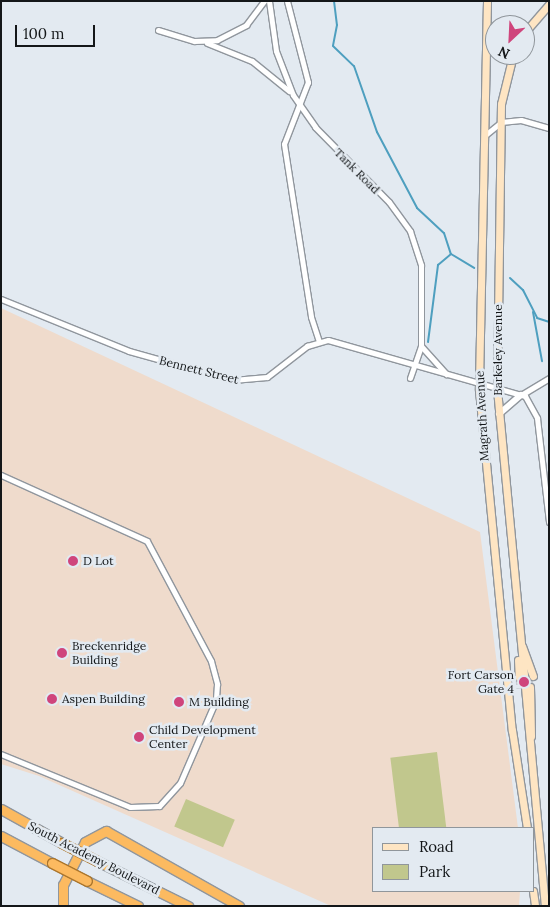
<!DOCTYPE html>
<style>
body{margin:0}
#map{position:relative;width:550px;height:907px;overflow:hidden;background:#e3eaf1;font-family:Lora,serif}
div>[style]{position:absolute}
.education>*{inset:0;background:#efdbcc}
.green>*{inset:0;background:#c1c78d;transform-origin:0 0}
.stream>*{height:2px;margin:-1px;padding:0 1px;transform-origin:1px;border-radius:1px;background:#4e9fbf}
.secondary-tunnel>*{height:7px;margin-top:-3.5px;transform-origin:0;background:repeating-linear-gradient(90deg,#c4cad1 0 7px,transparent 0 10.5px)}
.roads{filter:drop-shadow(1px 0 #90969d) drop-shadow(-1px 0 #90969d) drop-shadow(0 1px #90969d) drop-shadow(0 -1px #90969d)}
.minor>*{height:5px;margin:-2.5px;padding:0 2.5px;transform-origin:2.5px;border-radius:2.5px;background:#fff}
.tertiary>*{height:6px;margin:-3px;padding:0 3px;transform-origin:3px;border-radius:3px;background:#fff}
.secondary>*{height:7px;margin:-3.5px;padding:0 3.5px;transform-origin:3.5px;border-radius:3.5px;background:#fee5c3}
.trunk>*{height:9px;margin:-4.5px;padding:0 4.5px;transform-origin:4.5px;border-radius:4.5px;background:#fcba60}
.bridges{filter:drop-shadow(1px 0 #ab762d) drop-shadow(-1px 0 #ab762d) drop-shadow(0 1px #ab762d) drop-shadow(0 -1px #ab762d)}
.trunk-bridge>*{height:9px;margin:-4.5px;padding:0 4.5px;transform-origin:4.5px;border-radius:4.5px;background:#fcba60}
.dots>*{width:14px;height:14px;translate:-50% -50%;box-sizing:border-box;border:2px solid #e3eaf1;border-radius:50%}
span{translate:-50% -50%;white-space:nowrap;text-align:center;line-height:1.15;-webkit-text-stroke:5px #e3eaf1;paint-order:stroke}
.street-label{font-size:12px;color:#141719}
.poi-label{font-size:12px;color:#141719}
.left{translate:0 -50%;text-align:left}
.right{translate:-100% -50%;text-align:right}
.frame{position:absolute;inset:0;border:2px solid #141719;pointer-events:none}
.legend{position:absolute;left:372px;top:827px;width:162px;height:65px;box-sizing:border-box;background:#e3eaf1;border:1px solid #90969b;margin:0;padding:6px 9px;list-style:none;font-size:15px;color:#141719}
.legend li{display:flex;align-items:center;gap:10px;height:25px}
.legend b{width:25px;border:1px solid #90969b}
.north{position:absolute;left:485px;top:15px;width:50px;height:50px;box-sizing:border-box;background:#e3eaf1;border:1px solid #90969b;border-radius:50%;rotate:205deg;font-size:14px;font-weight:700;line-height:20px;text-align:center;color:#141719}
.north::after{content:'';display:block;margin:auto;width:18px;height:22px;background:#cf457c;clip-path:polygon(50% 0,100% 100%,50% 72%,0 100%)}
.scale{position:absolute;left:15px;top:25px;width:80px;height:22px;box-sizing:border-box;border:2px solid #141719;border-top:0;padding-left:6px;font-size:15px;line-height:18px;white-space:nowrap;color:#141719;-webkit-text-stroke:4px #e3eaf1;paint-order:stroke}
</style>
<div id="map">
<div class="education">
<div style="clip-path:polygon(1px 308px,480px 532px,518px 828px,374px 828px,374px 891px,520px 891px,519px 906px,331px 906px,39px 776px,1px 764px)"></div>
</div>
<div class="green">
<div style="left:437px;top:752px;width:77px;height:47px;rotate:83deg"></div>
<div style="left:186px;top:799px;width:53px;height:30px;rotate:23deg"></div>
</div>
<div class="stream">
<div style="left:334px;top:1px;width:24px;rotate:83deg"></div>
<div style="left:337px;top:25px;width:21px;rotate:101deg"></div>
<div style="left:333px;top:46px;width:29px;rotate:44deg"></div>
<div style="left:354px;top:66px;width:70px;rotate:70.8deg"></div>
<div style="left:377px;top:132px;width:86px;rotate:62.2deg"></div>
<div style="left:417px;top:208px;width:37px;rotate:43deg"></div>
<div style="left:444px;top:233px;width:22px;rotate:72deg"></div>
<div style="left:451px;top:254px;width:27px;rotate:31deg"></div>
<div style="left:510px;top:278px;width:18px;rotate:43deg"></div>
<div style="left:523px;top:290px;width:31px;rotate:63deg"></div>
<div style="left:537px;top:318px;width:13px;rotate:18deg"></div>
<div style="left:533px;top:312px;width:50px;rotate:79.6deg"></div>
<div style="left:428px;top:342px;width:78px;rotate:-82.6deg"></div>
<div style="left:438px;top:265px;width:17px;rotate:-40deg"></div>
</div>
<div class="secondary-tunnel">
<div style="left:529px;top:676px;width:11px;rotate:85deg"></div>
<div style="left:519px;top:677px;width:11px;rotate:85deg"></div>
</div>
<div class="roads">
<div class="minor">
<div style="left:269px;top:1px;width:50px;rotate:82deg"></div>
<div style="left:276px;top:51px;width:47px;rotate:68.9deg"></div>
<div style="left:293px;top:95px;width:39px;rotate:55deg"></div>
<div style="left:315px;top:127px;width:105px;rotate:45.4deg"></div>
<div style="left:389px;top:202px;width:36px;rotate:54deg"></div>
<div style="left:410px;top:231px;width:36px;rotate:72deg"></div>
<div style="left:421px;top:265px;width:81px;rotate:90deg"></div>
<div style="left:421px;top:346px;width:38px;rotate:48deg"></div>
<div style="left:287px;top:1px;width:84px;rotate:75.5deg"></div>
<div style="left:308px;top:82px;width:66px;rotate:111.2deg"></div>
<div style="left:284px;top:144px;width:175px;rotate:81.1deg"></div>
<div style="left:311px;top:317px;width:25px;rotate:72deg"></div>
<div style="left:158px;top:30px;width:38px;rotate:17deg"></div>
<div style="left:194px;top:41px;width:23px;rotate:-2deg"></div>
<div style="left:217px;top:40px;width:33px;rotate:-27deg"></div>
<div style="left:246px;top:25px;width:30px;rotate:-53deg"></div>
<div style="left:207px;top:43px;width:48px;rotate:21.8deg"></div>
<div style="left:252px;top:61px;width:48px;rotate:39deg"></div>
<div style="left:484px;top:136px;width:22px;rotate:-39deg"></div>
<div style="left:501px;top:122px;width:20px;rotate:-6deg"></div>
<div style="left:521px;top:120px;width:29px;rotate:16deg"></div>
<div style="left:1px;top:299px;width:138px;rotate:22.1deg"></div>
<div style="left:129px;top:351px;width:108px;rotate:15.6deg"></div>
<div style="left:233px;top:380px;width:34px;rotate:-5deg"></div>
<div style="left:267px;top:377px;width:51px;rotate:-37.8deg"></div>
<div style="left:307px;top:346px;width:22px;rotate:-16deg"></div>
<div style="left:328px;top:340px;width:205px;rotate:15.9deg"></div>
<div style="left:525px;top:396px;width:25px;rotate:61deg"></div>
<div style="left:537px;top:418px;width:105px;rotate:83.4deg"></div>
<div style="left:410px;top:378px;width:34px;rotate:-71deg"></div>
<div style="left:521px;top:395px;width:33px;rotate:-31deg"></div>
<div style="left:1px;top:475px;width:160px;rotate:24.3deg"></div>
<div style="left:147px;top:541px;width:136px;rotate:61.9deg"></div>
<div style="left:211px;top:661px;width:24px;rotate:75deg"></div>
<div style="left:217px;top:684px;width:16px;rotate:94deg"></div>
<div style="left:216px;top:700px;width:90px;rotate:113.4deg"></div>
<div style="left:180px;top:783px;width:31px;rotate:132deg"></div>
<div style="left:159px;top:806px;width:29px;rotate:178deg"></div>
<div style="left:130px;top:807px;width:139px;rotate:-157.7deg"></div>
</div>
<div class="tertiary">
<div style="left:499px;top:414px;width:29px;rotate:-41deg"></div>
</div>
<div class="secondary">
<div style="left:487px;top:1px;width:389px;rotate:91.2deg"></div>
<div style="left:479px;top:390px;width:342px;rotate:84.5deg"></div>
<div style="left:512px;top:730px;width:99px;rotate:81.3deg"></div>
<div style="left:525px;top:32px;width:37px;rotate:-49deg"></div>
<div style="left:513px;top:55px;width:50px;rotate:103.8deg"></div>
<div style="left:501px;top:104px;width:285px;rotate:90.8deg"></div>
<div style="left:497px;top:389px;width:289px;rotate:84.6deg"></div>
<div style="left:522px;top:646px;width:32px;rotate:70deg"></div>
<div style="left:518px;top:660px;width:17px;rotate:87deg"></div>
<div style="left:525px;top:687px;width:220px;rotate:84.8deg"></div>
<div style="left:530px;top:687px;width:49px;rotate:88.8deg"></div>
<div style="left:533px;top:891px;width:15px;rotate:82deg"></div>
</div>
<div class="trunk">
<div style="left:1px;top:809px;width:70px;rotate:29.1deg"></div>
<div style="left:1px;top:836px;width:58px;rotate:27.9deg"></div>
<div style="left:97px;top:861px;width:102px;rotate:26.3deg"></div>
<div style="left:87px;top:881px;width:57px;rotate:26.1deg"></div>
<div style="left:63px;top:906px;width:21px;rotate:-90deg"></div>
<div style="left:63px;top:885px;width:48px;rotate:-62.9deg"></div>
<div style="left:85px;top:842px;width:24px;rotate:-28deg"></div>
<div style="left:106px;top:831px;width:153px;rotate:29.4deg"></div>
</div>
</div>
<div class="bridges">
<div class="trunk-bridge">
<div style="left:62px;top:843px;width:39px;rotate:27deg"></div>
<div style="left:52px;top:863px;width:39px;rotate:27deg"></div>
</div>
</div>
<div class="dots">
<div style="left:73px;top:561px;background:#cf457c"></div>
<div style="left:62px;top:653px;background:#cf457c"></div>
<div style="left:524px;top:682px;background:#cf457c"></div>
<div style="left:52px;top:699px;background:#cf457c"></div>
<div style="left:179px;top:702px;background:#cf457c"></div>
<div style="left:139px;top:737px;background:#cf457c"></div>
</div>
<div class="street-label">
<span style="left:357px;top:171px;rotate:45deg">Tank Road</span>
<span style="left:498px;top:350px;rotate:-90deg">Barkeley Avenue</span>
<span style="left:199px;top:370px;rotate:14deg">Bennett Street</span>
<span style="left:482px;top:416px;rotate:-93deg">Magrath Avenue</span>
<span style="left:94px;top:858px;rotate:27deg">South Academy Boulevard</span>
</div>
<div class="poi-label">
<span class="left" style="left:83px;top:561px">D Lot</span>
<span class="left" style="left:72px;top:653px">Breckenridge<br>Building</span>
<span class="right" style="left:514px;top:682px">Fort Carson<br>Gate 4</span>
<span class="left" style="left:62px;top:699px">Aspen Building</span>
<span class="left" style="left:189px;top:702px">M Building</span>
<span class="left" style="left:149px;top:737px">Child Development<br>Center</span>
</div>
<div class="frame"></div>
<ul class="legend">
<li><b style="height:6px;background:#fee5c3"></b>Road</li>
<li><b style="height:14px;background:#c1c78d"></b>Park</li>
</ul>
<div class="north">N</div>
<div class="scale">100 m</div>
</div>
